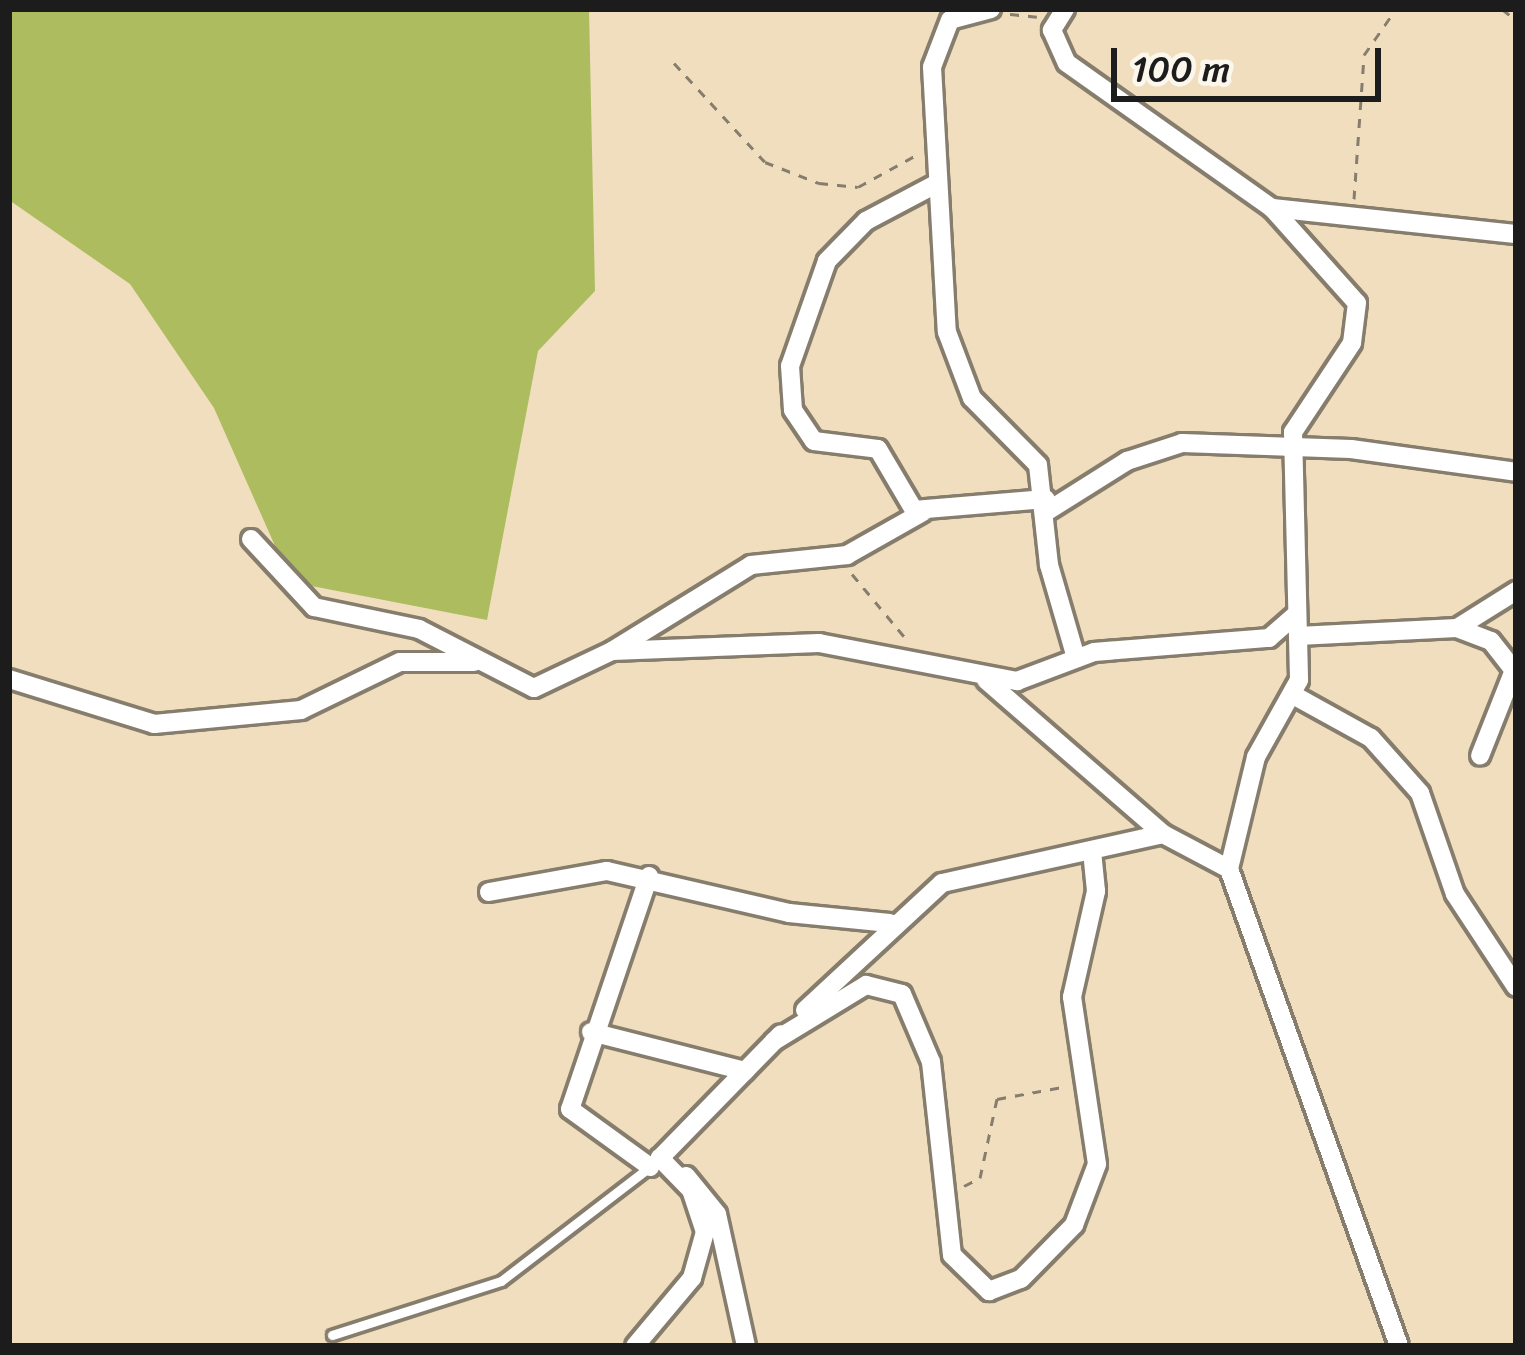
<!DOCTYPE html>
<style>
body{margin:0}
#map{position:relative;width:1525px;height:1355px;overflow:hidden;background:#f0debe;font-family:Sriracha,sans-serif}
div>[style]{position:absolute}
.green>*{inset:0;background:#acbc5f}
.path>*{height:3px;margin-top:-1.5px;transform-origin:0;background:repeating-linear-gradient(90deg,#867d6d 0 9px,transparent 0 18px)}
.roads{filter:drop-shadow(3px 0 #867d6d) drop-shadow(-3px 0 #867d6d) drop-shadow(0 3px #867d6d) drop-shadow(0 -3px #867d6d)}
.service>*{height:9px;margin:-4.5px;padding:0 4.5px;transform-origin:4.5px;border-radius:4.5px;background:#fff}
.minor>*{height:18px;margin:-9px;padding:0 9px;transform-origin:9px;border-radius:9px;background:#fff}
span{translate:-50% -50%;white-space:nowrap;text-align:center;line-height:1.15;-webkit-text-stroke:9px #fbf7ec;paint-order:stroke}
.frame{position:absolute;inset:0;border:12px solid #1c1c1c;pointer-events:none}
.scale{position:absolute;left:1111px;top:48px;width:270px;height:54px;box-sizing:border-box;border:6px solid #1c1c1c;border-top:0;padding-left:15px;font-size:36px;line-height:42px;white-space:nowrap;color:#1c1c1c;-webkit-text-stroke:9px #fbf7ec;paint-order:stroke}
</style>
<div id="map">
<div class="green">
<div style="clip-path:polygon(9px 9px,589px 9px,595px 291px,538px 351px,487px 620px,291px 582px,214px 408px,130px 284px,9px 200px)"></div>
</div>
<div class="path">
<div style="left:1502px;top:9px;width:18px;rotate:38deg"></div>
<div style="left:1010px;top:14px;width:27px;rotate:6deg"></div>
<div style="left:674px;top:63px;width:134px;rotate:47.4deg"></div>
<div style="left:765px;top:162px;width:58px;rotate:21.3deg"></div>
<div style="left:819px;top:183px;width:39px;rotate:6deg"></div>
<div style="left:858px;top:187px;width:71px;rotate:-28.7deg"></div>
<div style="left:1354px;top:199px;width:144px;rotate:-86deg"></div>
<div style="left:1364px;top:55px;width:56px;rotate:-55.2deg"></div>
<div style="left:852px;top:574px;width:86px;rotate:50.2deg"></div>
<div style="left:964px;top:1186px;width:18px;rotate:-27deg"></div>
<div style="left:980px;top:1178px;width:81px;rotate:-77.9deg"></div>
<div style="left:997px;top:1099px;width:72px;rotate:-10.4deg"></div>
</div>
<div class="roads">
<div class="service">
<div style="left:332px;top:1335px;width:177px;rotate:-17.7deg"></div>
<div style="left:501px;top:1281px;width:190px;rotate:-37.5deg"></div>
</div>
<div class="minor">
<div style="left:991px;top:9px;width:42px;rotate:165deg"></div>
<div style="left:950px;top:20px;width:50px;rotate:111deg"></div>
<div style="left:932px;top:67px;width:265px;rotate:86.8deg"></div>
<div style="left:947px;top:332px;width:71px;rotate:69.3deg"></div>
<div style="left:972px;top:398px;width:94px;rotate:45.4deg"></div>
<div style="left:1038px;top:465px;width:101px;rotate:83.7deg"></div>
<div style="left:1049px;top:565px;width:97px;rotate:73.8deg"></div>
<div style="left:1065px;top:9px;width:25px;rotate:122deg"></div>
<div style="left:1052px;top:30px;width:36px;rotate:66deg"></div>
<div style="left:1067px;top:63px;width:251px;rotate:35.3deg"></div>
<div style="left:1272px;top:208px;width:127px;rotate:48.2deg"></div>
<div style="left:1357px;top:303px;width:40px;rotate:97.1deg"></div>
<div style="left:1352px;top:343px;width:107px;rotate:123.5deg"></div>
<div style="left:1293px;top:432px;width:248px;rotate:88.6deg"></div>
<div style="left:1299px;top:680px;width:88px;rotate:119.2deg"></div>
<div style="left:1256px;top:757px;width:115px;rotate:103.6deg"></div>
<div style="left:934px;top:185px;width:77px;rotate:152.1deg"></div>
<div style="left:866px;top:221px;width:56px;rotate:134.3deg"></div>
<div style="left:827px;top:261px;width:111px;rotate:109.4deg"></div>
<div style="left:790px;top:366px;width:44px;rotate:86.1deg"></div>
<div style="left:793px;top:410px;width:37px;rotate:56deg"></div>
<div style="left:814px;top:441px;width:64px;rotate:7.1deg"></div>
<div style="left:878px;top:449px;width:71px;rotate:59.5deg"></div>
<div style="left:914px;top:510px;width:132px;rotate:-4.8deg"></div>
<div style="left:1272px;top:208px;width:245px;rotate:6.1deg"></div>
<div style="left:1046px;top:512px;width:96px;rotate:-32.2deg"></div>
<div style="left:1127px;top:461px;width:58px;rotate:-18.1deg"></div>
<div style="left:1182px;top:443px;width:169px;rotate:2deg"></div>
<div style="left:1351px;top:449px;width:167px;rotate:7.9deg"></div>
<div style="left:251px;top:539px;width:93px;rotate:47.2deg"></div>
<div style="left:314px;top:607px;width:107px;rotate:11.8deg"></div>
<div style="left:419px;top:629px;width:129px;rotate:27.2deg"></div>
<div style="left:534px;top:688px;width:86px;rotate:-25.4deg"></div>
<div style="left:612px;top:651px;width:207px;rotate:-2.2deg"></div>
<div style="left:819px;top:643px;width:202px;rotate:10.9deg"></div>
<div style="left:1017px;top:681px;width:82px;rotate:-20.6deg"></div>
<div style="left:1094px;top:652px;width:176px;rotate:-4.6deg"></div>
<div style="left:1269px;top:638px;width:35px;rotate:-41deg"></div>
<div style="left:1457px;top:628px;width:36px;rotate:21deg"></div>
<div style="left:1491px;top:641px;width:37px;rotate:52deg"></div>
<div style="left:1514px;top:670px;width:92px;rotate:111.6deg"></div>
<div style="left:1298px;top:636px;width:159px;rotate:-2.9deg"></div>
<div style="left:1457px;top:628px;width:70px;rotate:-32.1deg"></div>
<div style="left:612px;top:651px;width:163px;rotate:-31.7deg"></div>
<div style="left:751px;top:565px;width:97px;rotate:-5.9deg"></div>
<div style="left:847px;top:555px;width:87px;rotate:-29.5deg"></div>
<div style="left:9px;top:679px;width:152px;rotate:17.2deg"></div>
<div style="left:154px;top:724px;width:148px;rotate:-5.4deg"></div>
<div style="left:301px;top:710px;width:110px;rotate:-25.9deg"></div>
<div style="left:400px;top:662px;width:74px"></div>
<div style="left:986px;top:680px;width:235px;rotate:41deg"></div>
<div style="left:1163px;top:834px;width:75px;rotate:27.9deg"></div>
<div style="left:1229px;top:869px;width:506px;rotate:70.38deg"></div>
<div style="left:1295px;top:696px;width:87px;rotate:28.9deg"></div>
<div style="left:1371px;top:738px;width:74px;rotate:48.3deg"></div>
<div style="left:1420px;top:793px;width:107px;rotate:70.9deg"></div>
<div style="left:1455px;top:894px;width:111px;rotate:56.7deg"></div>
<div style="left:649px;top:876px;width:246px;rotate:108.7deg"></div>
<div style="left:570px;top:1109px;width:99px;rotate:35.9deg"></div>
<div style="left:489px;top:892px;width:120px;rotate:-10.1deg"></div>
<div style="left:607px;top:871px;width:187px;rotate:13deg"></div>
<div style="left:789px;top:913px;width:101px;rotate:5.7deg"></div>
<div style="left:805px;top:1010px;width:187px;rotate:-42.8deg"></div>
<div style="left:942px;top:883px;width:226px;rotate:-12.5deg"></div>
<div style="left:591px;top:1032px;width:159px;rotate:14.2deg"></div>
<div style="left:774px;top:1041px;width:108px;rotate:-31.3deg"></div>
<div style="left:866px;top:985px;width:37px;rotate:14deg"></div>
<div style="left:902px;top:994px;width:74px;rotate:66.9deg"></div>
<div style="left:931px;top:1062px;width:194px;rotate:83.8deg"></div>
<div style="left:952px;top:1255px;width:52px;rotate:44.2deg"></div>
<div style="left:989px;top:1291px;width:34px;rotate:-21deg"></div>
<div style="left:1021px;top:1279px;width:76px;rotate:-45.5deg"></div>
<div style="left:1074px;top:1225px;width:65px;rotate:-69.3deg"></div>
<div style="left:1097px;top:1164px;width:169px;rotate:-98.5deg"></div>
<div style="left:1072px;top:997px;width:109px;rotate:-77.2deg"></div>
<div style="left:1096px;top:891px;width:40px;rotate:-95.7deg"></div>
<div style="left:686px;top:1176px;width:49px;rotate:50.8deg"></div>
<div style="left:717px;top:1214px;width:135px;rotate:77.6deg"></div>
<div style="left:635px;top:1346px;width:89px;rotate:-50deg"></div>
<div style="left:692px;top:1278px;width:48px;rotate:-74.2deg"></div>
<div style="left:705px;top:1232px;width:44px;rotate:-108.4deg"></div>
<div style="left:691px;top:1190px;width:45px;rotate:-134.1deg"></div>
<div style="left:660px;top:1158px;width:173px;rotate:-45.7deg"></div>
</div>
</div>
<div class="frame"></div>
<div class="scale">100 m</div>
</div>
